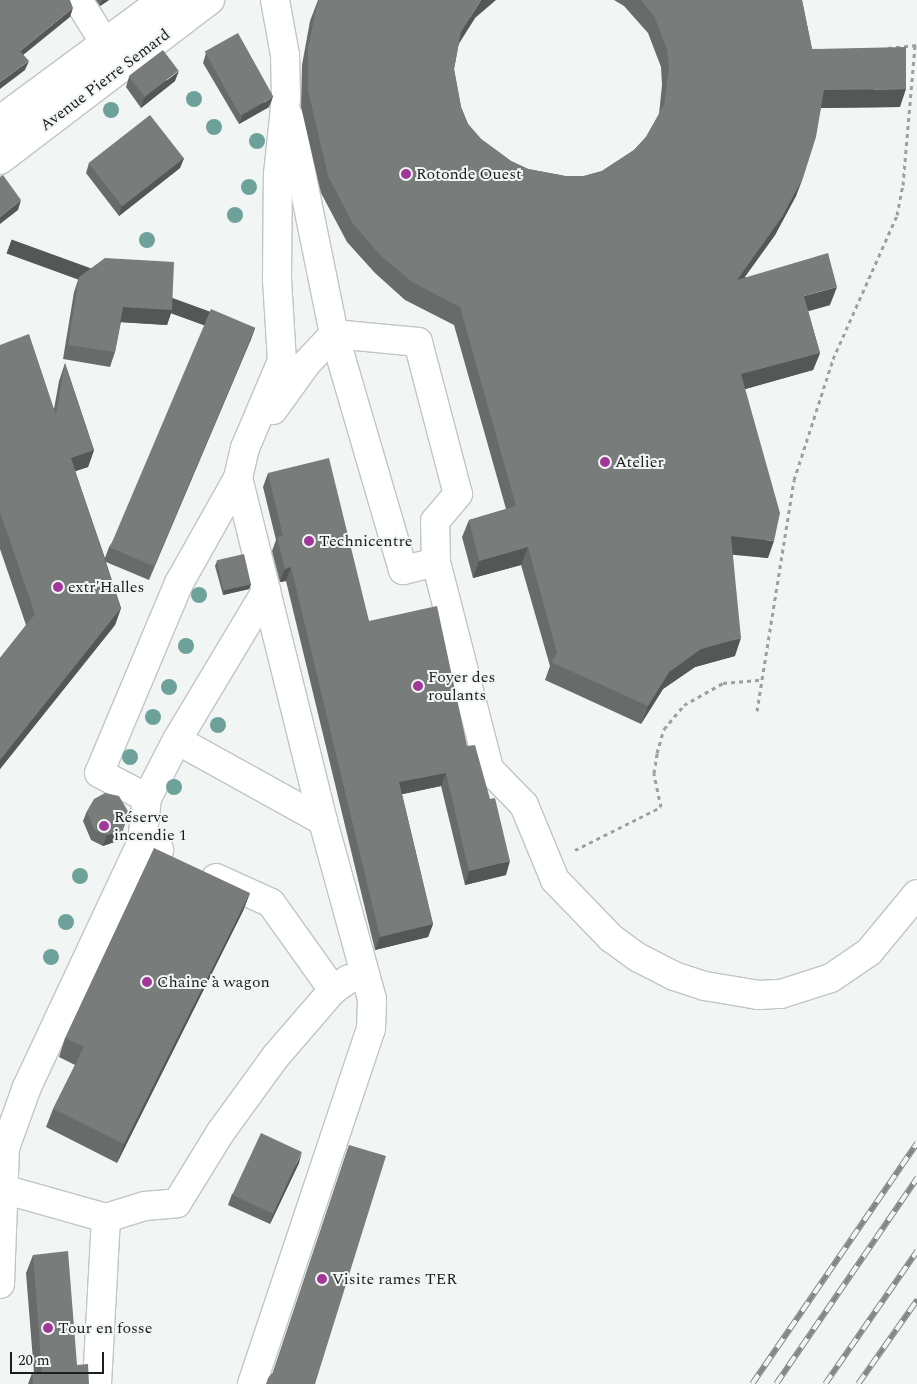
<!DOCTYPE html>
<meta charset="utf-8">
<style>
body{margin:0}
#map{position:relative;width:917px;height:1384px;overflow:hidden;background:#f1f6f5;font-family:Spectral,serif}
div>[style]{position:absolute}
.path>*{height:3px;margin-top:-1.5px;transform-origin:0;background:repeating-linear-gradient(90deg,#9ca0a0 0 4px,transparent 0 8px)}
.roads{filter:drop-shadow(1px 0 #c0c6c4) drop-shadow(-1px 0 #c0c6c4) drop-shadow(0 1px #c0c6c4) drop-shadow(0 -1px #c0c6c4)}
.minor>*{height:28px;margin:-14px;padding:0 14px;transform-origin:14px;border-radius:14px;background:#fff}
.major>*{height:28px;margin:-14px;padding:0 14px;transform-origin:14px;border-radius:14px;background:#fff}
.rail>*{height:5.5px;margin-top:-2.75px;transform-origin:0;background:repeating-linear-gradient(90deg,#f1f6f5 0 11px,#848787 0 22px);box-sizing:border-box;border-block:1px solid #848787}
.trees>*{width:16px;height:16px;margin:-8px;border-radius:50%;background:#6ea19a}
.wall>*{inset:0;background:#676b6a}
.shaded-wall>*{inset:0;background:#545756;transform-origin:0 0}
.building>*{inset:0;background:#787c7b;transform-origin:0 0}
.dots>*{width:14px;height:14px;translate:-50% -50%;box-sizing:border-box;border:2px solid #f1f6f5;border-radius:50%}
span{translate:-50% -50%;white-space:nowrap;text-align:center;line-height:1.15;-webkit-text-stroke:4px #f1f6f5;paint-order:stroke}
.street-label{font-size:16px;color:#1c1e1e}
.poi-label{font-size:16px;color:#1c1e1e}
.left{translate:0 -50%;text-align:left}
.scale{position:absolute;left:10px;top:1352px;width:94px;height:22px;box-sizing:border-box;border:2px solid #1c1e1e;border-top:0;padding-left:6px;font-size:15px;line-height:18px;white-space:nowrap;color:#1c1e1e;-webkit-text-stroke:4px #f1f6f5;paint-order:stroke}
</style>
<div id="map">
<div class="path">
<div style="left:888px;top:48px;width:29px;rotate:-6deg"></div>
<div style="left:757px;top:711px;width:234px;rotate:-80.9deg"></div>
<div style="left:794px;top:480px;width:127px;rotate:-72.1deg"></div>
<div style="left:833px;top:359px;width:158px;rotate:-66deg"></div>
<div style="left:897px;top:215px;width:31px;rotate:-79deg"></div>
<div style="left:903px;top:185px;width:141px;rotate:-85.1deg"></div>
<div style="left:575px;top:850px;width:96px;rotate:-26.6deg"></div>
<div style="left:661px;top:807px;width:35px;rotate:-102deg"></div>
<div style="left:654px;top:773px;width:20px;rotate:-81deg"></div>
<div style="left:657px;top:753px;width:25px;rotate:-74deg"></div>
<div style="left:664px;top:729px;width:31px;rotate:-50deg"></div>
<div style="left:684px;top:705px;width:45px;rotate:-29.4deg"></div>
<div style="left:723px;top:683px;width:38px;rotate:-5deg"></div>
</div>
<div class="roads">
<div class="minor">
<div style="left:78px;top:0;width:49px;rotate:58.2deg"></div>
<div style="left:290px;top:118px;width:220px;rotate:78.5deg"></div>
<div style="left:334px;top:334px;width:84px;rotate:5.4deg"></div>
<div style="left:418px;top:342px;width:157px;rotate:75.3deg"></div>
<div style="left:458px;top:494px;width:35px;rotate:130deg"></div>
<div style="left:435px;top:521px;width:41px;rotate:88.6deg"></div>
<div style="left:436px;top:562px;width:34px;rotate:166deg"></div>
<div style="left:403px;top:570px;width:246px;rotate:-106.3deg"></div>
<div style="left:0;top:139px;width:232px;rotate:-36.8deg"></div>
<div style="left:273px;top:410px;width:57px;rotate:-54.3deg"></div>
<div style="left:306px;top:364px;width:41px;rotate:-47deg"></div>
<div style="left:238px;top:478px;width:120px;rotate:119.3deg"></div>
<div style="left:179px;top:583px;width:206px;rotate:112.8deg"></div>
<div style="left:99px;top:773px;width:54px;rotate:27.5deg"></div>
<div style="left:147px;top:798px;width:65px;rotate:-62.7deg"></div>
<div style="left:177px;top:740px;width:167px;rotate:29deg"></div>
<div style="left:436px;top:562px;width:214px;rotate:75.6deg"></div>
<div style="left:489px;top:769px;width:50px;rotate:45.8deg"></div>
<div style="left:524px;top:805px;width:81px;rotate:67.5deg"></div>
<div style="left:555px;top:880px;width:81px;rotate:46deg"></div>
<div style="left:611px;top:938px;width:34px;rotate:36deg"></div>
<div style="left:639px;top:958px;width:39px;rotate:27deg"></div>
<div style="left:674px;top:976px;width:33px;rotate:18deg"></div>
<div style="left:705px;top:986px;width:55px;rotate:9.5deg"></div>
<div style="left:759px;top:995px;width:22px;rotate:-3deg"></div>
<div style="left:781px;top:994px;width:52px;rotate:-17.7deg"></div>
<div style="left:831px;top:978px;width:46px;rotate:-34.4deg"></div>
<div style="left:869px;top:952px;width:75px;rotate:-50.4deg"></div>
<div style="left:177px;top:740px;width:174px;rotate:-59.1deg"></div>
<div style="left:147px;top:798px;width:44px;rotate:96.5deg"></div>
<div style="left:142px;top:842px;width:19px;rotate:25deg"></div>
<div style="left:216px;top:878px;width:60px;rotate:24.4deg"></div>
<div style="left:271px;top:903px;width:107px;rotate:54.5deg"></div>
<div style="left:333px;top:990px;width:19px;rotate:-35deg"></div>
<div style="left:3px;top:1189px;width:107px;rotate:15.7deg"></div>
<div style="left:106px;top:1218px;width:166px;rotate:93.1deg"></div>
<div style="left:106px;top:1218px;width:41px;rotate:-17.1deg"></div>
<div style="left:145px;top:1206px;width:32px;rotate:-5deg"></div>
<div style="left:177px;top:1203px;width:82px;rotate:-58.4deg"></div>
<div style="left:220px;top:1133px;width:95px;rotate:-54deg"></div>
<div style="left:276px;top:1056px;width:87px;rotate:-49.2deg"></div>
<div style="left:0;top:1284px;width:136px;rotate:-87.9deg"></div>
<div style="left:5px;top:1148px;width:65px;rotate:-70.2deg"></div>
<div style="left:27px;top:1087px;width:271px;rotate:-64.9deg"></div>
<div style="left:252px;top:1384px;width:374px;rotate:-71.5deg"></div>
<div style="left:371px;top:1029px;width:30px;rotate:-88deg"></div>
<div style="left:372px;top:999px;width:185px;rotate:-105.4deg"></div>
<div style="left:323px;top:821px;width:353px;rotate:-103.9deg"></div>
<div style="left:238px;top:478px;width:31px;rotate:-77deg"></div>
<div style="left:245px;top:448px;width:95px;rotate:-67deg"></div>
<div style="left:282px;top:361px;width:81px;rotate:-93.5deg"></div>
<div style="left:277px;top:280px;width:106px;rotate:-89.5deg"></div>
<div style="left:278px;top:174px;width:76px;rotate:-84deg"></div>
<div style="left:286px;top:98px;width:43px;rotate:-91.3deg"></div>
<div style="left:285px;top:55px;width:56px;rotate:-100.3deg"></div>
</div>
<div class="major">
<div style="left:0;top:120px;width:202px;rotate:-36.4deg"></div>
<div style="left:0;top:160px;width:264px;rotate:-37.3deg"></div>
</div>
</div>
<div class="rail">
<div style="left:752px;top:1384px;width:292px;rotate:-55.6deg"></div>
<div style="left:776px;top:1384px;width:250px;rotate:-55.6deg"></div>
<div style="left:825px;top:1384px;width:162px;rotate:-55.3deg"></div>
<div style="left:858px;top:1384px;width:103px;rotate:-54.9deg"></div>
</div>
<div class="trees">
<div style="left:194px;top:99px"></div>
<div style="left:111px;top:110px"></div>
<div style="left:214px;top:127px"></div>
<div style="left:257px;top:141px"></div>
<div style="left:249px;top:187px"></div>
<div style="left:235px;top:215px"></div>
<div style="left:147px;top:240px"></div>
<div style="left:199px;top:595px"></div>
<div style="left:186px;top:646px"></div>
<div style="left:169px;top:687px"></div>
<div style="left:153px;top:717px"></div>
<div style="left:218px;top:725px"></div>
<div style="left:130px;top:757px"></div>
<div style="left:174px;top:787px"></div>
<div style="left:80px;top:876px"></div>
<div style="left:66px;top:922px"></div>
<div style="left:51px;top:957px"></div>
</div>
<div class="wall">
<div style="clip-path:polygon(96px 0,109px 0,100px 6px)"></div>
<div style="clip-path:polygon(318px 0,475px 18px,459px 42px,454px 69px,461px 107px,468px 124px,481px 139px,511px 161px,528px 169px,565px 176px,584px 176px,602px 171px,634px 150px,646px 137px,659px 114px,662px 85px,661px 67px,648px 33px,624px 6px,614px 0,802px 0,812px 49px,900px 107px,821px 108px,796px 196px,775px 235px,745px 277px,830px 305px,808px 311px,820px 353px,813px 370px,745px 389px,768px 558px,733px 554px,735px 656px,695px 667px,663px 689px,641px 724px,545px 680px,550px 666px,521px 565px,473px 578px,462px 537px,469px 520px,506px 509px,454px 325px,405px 300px,375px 273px,347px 242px,321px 193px,301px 107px,302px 65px,310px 21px)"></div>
<div style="clip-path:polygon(206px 53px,269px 107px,239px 124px,203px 63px)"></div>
<div style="clip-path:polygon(129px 77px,175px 81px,141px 108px,126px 87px)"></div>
<div style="clip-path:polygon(184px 158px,180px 168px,119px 216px,86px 173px,89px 163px)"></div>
<div style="clip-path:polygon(79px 277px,172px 310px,167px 325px,121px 322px,115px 352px,110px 367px,63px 359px,74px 292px)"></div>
<div style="clip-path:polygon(255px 328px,250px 342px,149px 580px,106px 562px,121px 608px,115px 625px,0 769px,0 658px,26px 625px,0 549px,0 345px,54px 409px,59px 381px,65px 363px,94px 450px,88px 467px,75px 471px,105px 558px,109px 547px)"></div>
<div style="clip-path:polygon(268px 473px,369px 621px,467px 746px,506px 875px,465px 885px,441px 786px,402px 794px,433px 924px,428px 937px,375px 950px,286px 581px,280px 582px,272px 551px,276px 540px,263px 487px)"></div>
<div style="clip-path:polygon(217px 561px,251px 584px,249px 589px,223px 595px,215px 566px)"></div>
<div style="clip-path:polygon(87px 811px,120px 840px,103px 846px,91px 840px,83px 821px)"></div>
<div style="clip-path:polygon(250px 893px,243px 911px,117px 1163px,46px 1127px,53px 1109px,75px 1065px,59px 1057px,65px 1038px)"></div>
<div style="clip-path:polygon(349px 1145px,315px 1384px,273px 1372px)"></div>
<div style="clip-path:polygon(299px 1163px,270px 1224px,228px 1205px,232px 1194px)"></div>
<div style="clip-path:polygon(33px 1255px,77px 1365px,89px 1384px,28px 1384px,32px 1373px,34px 1373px,26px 1273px)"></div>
</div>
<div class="shaded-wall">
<div style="clip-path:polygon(102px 0,109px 0,100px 6px)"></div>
<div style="clip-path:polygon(481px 0,496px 0,475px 18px,455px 50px,461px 32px)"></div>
<div style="clip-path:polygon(73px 8px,70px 17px,17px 60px,20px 51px)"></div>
<div style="clip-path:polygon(29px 61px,25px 70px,0 89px,0 82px)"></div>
<div style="clip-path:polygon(179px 71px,175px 81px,141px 108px,144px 98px)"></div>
<div style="clip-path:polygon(906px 89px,900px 107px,817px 108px,824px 90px)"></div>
<div style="clip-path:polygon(273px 97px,269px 107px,239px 124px,243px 115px)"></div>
<div style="clip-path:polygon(184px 158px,180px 168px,119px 216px,122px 205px)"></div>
<div style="clip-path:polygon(803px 178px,796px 196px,775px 235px,730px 297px,737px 280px)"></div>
<div style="clip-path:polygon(21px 200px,18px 210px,0 224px,0 217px)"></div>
<div style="clip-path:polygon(837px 287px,830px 305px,798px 314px,804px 296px)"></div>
<div style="clip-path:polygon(123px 307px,172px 310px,167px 325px,118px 322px)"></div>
<div style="left:255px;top:328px;width:15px;height:259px;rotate:110deg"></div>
<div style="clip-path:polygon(820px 353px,813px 370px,735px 392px,741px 374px)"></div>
<div style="clip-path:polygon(94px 450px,88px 467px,64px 475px,71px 458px)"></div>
<div style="clip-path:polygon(731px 536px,774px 541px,768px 558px,724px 554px)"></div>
<div style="clip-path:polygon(528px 547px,521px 565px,473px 578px,479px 561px)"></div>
<div style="clip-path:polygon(291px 567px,286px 581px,280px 582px,285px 569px)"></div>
<div style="clip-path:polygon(251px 584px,249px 589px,223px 595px,225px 590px)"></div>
<div style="clip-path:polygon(121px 608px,115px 625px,0 769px,0 760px)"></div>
<div style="clip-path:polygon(741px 638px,735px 656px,695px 667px,663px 689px,641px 724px,648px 706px,669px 672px,701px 649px)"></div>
<div style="clip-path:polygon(446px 773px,441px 786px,394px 796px,399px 782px)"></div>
<div style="clip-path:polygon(123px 830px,120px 840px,103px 846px,107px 835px)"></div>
<div style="clip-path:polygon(510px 861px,506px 875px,465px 885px,469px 871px)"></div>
<div style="clip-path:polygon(250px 893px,243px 911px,117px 1163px,124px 1144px)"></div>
<div style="clip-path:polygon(433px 924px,428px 937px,375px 950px,380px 937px)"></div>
<div style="clip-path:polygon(302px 1152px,299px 1163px,270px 1224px,273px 1214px)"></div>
</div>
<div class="building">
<div style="clip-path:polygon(0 0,70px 0,73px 8px,20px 51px,29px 61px,0 82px)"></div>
<div style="clip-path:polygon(318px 0,481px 0,461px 32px,454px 69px,461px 107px,468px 124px,481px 139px,511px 161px,528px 169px,565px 176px,584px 176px,602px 171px,634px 150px,646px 137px,664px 105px,669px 67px,667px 49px,654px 16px,641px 0,802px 0,812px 49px,906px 47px,906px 89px,824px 90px,816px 137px,803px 178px,782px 217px,737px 280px,828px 253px,837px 287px,804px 296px,820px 353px,741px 374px,780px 513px,774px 541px,731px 536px,741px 638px,701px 649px,669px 672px,648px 706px,551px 662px,557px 653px,528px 547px,479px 561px,469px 520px,516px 506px,460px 307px,412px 282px,381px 256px,353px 224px,328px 176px,308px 90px,308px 48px)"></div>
<div style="left:238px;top:33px;width:73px;height:38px;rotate:61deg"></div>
<div style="left:163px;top:50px;width:26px;height:43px;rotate:53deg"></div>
<div style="left:150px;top:115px;width:55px;height:78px;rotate:52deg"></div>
<div style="clip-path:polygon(3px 175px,21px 200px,0 217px,0 177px)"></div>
<div style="clip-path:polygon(105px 258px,174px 262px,172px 310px,123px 307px,115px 352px,68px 345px,79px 277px)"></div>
<div style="left:211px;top:309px;width:48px;height:259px;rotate:23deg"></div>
<div style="clip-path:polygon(29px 334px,56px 415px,65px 363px,94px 450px,71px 458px,121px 608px,0 760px,0 658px,35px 614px,0 512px,0 345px)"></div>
<div style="clip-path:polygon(329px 458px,369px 621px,437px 606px,467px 746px,475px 745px,490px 799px,495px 798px,510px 861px,469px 871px,446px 773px,399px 782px,433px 924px,380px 937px,291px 567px,285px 569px,277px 537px,283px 536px,268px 473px)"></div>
<div style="left:244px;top:554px;width:31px;height:28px;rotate:77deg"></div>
<div style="clip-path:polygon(105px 793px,119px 796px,129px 813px,123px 830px,107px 835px,94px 830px,87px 811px,94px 799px)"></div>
<div style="clip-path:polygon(154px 848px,250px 893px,124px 1144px,53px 1109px,84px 1047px,65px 1038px)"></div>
<div style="left:261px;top:1133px;width:45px;height:68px;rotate:25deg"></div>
<div style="clip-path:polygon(349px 1145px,386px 1156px,315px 1384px,266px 1384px,268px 1378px,274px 1371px)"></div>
<div style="clip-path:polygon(68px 1251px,77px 1365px,88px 1364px,89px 1384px,33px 1384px,32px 1373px,42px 1372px,33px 1255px)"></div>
</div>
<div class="dots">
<div style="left:406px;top:174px;background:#a13798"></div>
<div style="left:605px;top:462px;background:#a13798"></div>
<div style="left:309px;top:541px;background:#a13798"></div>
<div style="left:58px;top:587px;background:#a13798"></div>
<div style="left:418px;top:686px;background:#a13798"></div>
<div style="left:104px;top:826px;background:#a13798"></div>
<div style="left:147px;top:982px;background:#a13798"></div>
<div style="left:322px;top:1279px;background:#a13798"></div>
<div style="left:48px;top:1328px;background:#a13798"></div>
</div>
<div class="street-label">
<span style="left:105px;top:80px;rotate:-37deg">Avenue Pierre Semard</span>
</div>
<div class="poi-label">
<span class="left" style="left:416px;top:174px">Rotonde Ouest</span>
<span class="left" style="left:615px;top:462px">Atelier</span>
<span class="left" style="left:319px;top:541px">Technicentre</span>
<span class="left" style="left:68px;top:587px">extr'Halles</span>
<span class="left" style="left:428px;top:686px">Foyer des<br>roulants</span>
<span class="left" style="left:114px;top:826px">Réserve<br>incendie 1</span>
<span class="left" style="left:157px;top:982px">Chaine à wagon</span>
<span class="left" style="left:332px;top:1279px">Visite rames TER</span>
<span class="left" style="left:58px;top:1328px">Tour en fosse</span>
</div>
<div class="scale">20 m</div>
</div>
